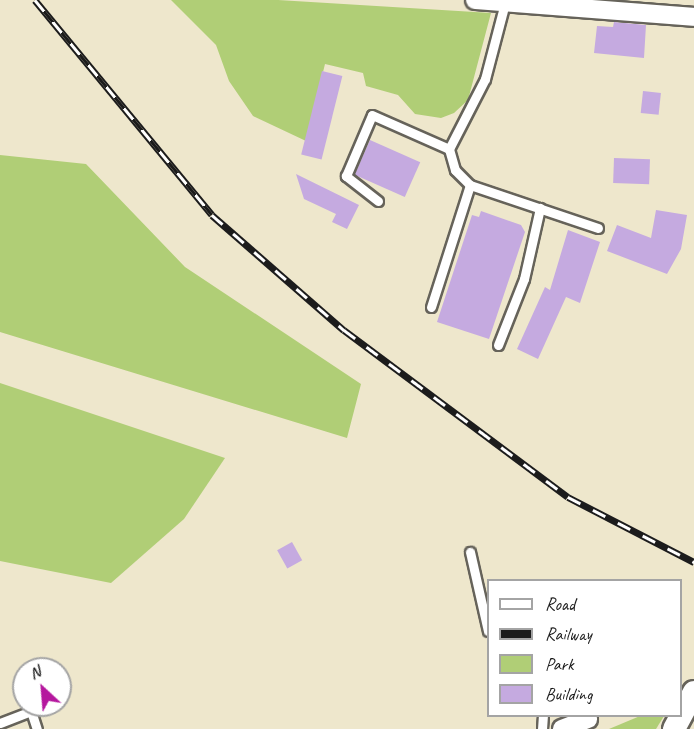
<!DOCTYPE html>
<style>
body{margin:0}
#map{position:relative;width:694px;height:729px;overflow:hidden;background:#eee7cc;font-family:Caveat,sans-serif}
div>[style]{position:absolute}
.green>*{inset:0;background:#b0ce76}
.building>*{inset:0;background:#c5aae0;transform-origin:0 0}
.roads{filter:drop-shadow(2px 0 #66635a) drop-shadow(-2px 0 #66635a) drop-shadow(0 2px #66635a) drop-shadow(0 -2px #66635a)}
.service>*{height:9px;margin:-4.5px;padding:0 4.5px;transform-origin:4.5px;border-radius:4.5px;background:#fff}
.minor>*{height:18px;margin:-9px;padding:0 9px;transform-origin:9px;border-radius:9px;background:#fff}
.tertiary>*{height:22px;margin:-11px;padding:0 11px;transform-origin:11px;border-radius:11px;background:#fff}
.rail>*{height:7px;margin-top:-3.5px;transform-origin:0;background:repeating-linear-gradient(90deg,#fff 0 14px,#1c1c1c 0 28px);box-sizing:border-box;border-block:2px solid #1c1c1c}
span{translate:-50% -50%;white-space:nowrap;text-align:center;line-height:1.15;-webkit-text-stroke:4.5px #fff;paint-order:stroke}
.legend{position:absolute;left:487px;top:579px;width:195px;height:138px;box-sizing:border-box;background:#fff;border:2px solid #a4a4a4;margin:0;padding:8px 10px;list-style:none;font-size:18px;color:#1c1c1c}
.legend li{display:flex;align-items:center;gap:12px;height:30px}
.legend b{width:30px;border:2px solid #a4a4a4}
.north{position:absolute;left:12px;top:657px;width:60px;height:60px;box-sizing:border-box;background:#fff;border:2px solid #a4a4a4;border-radius:50%;rotate:334deg;font-size:16px;font-weight:700;line-height:24px;text-align:center;color:#1c1c1c}
.north::after{content:'';display:block;margin:auto;width:21px;height:27px;background:#b5179e;clip-path:polygon(50% 0,100% 100%,50% 72%,0 100%)}
</style>
<div id="map">
<div class="green">
<div style="clip-path:polygon(171px 0,278px 0,491px 13px,468px 100px,454px 113px,441px 118px,415px 114px,398px 95px,366px 86px,363px 73px,325px 64px,306px 141px,253px 116px,229px 81px,216px 45px)"></div>
<div style="clip-path:polygon(0 155px,86px 164px,185px 267px,361px 384px,347px 438px,0 332px)"></div>
<div style="clip-path:polygon(0 383px,225px 458px,184px 519px,111px 583px,0 561px)"></div>
<div style="clip-path:polygon(640px 716px,664px 716px,656px 729px,609px 729px)"></div>
</div>
<div class="building">
<div style="clip-path:polygon(614px 22px,646px 25px,644px 58px,594px 53px,597px 26px,613px 27px)"></div>
<div style="left:322px;top:71px;width:21px;height:86px;rotate:14deg"></div>
<div style="left:643px;top:91px;width:18px;height:22px;rotate:6deg"></div>
<div style="left:370px;top:140px;width:55px;height:38px;rotate:24deg"></div>
<div style="left:614px;top:158px;width:36px;height:25px;rotate:2deg"></div>
<div style="clip-path:polygon(296px 174px,359px 205px,347px 229px,332px 222px,336px 214px,304px 199px)"></div>
<div style="clip-path:polygon(656px 210px,687px 215px,681px 249px,667px 274px,607px 251px,617px 225px,651px 238px)"></div>
<div style="clip-path:polygon(481px 211px,521px 225px,525px 232px,489px 339px,437px 322px,472px 215px,479px 217px)"></div>
<div style="clip-path:polygon(568px 230px,600px 242px,580px 303px,566px 297px,538px 359px,517px 349px,545px 287px,550px 290px)"></div>
<div style="left:292px;top:542px;width:21px;height:17px;rotate:61deg"></div>
</div>
<div class="roads">
<div class="service">
<div style="left:449px;top:149px;width:22px;rotate:74deg"></div>
<div style="left:455px;top:170px;width:21px;rotate:45deg"></div>
<div style="left:470px;top:185px;width:135px;rotate:18.6deg"></div>
<div style="left:378px;top:201px;width:41px;rotate:-142deg"></div>
<div style="left:346px;top:176px;width:66px;rotate:-66.9deg"></div>
<div style="left:372px;top:115px;width:84px;rotate:23.8deg"></div>
<div style="left:449px;top:149px;width:79px;rotate:-62.8deg"></div>
<div style="left:485px;top:79px;width:79px;rotate:-75.3deg"></div>
<div style="left:431px;top:307px;width:128px;rotate:-72.3deg"></div>
<div style="left:498px;top:345px;width:71px;rotate:-68.5deg"></div>
<div style="left:524px;top:279px;width:73px;rotate:-77.3deg"></div>
<div style="left:470px;top:552px;width:81px;rotate:77.2deg"></div>
<div style="left:0;top:723px;width:33px;rotate:-21deg"></div>
<div style="left:31px;top:711px;width:19px;rotate:72deg"></div>
<div style="left:542px;top:729px;width:13px;rotate:-86deg"></div>
</div>
<div class="minor">
<div style="left:475px;top:0;width:220px;rotate:4.4deg"></div>
<div style="left:562px;top:729px;width:28px;rotate:-21deg"></div>
</div>
<div class="tertiary">
<div style="left:674px;top:729px;width:42px;rotate:-61.6deg"></div>
</div>
</div>
<div class="rail">
<div style="left:35px;top:0;width:278px;rotate:50.5deg"></div>
<div style="left:212px;top:215px;width:175px;rotate:41.1deg"></div>
<div style="left:344px;top:330px;width:279px;rotate:36.7deg"></div>
<div style="left:568px;top:497px;width:142px;rotate:27.3deg"></div>
</div>
<ul class="legend">
<li><b style="height:8px;background:#fff"></b>Road</li>
<li><b style="height:8px;background:#1c1c1c"></b>Railway</li>
<li><b style="height:16px;background:#b0ce76"></b>Park</li>
<li><b style="height:16px;background:#c5aae0"></b>Building</li>
</ul>
<div class="north">N</div>
</div>
